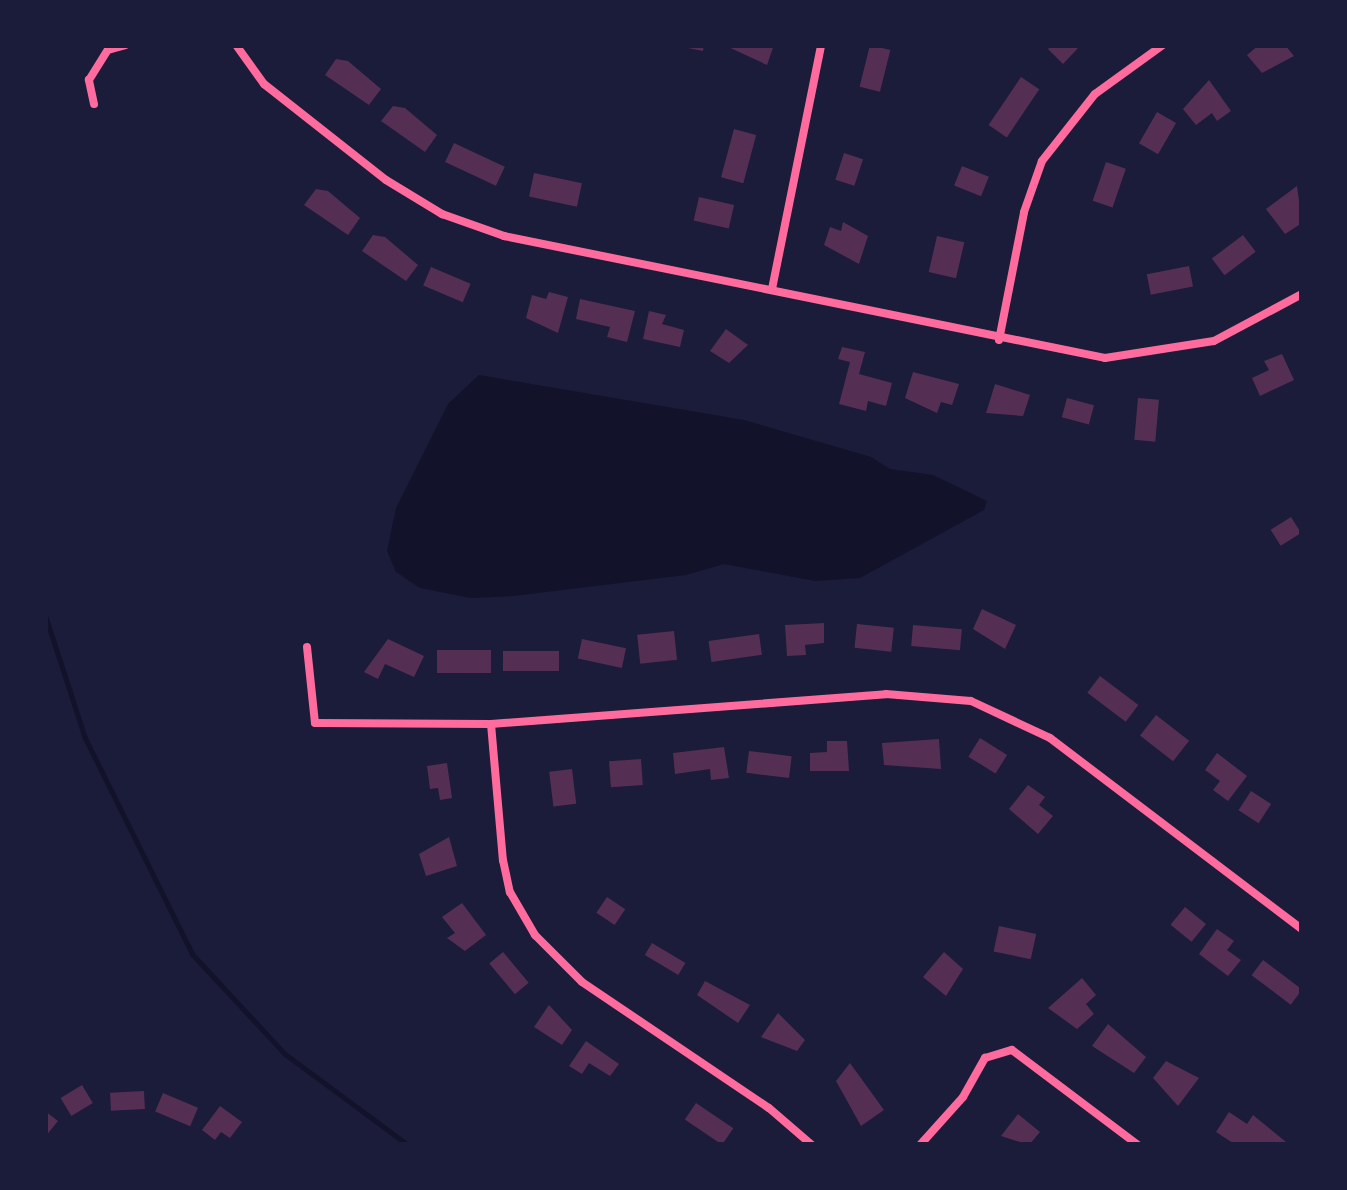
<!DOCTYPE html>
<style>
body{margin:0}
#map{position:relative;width:1347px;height:1190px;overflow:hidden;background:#1b1b3a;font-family:"Archivo Narrow",sans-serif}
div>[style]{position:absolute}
.water>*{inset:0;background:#12122b}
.stream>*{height:5px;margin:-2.5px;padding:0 2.5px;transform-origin:2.5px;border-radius:2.5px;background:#12122b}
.building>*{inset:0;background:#542f53;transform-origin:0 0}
.minor>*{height:8px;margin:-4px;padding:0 4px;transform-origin:4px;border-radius:4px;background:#ff6b9d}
span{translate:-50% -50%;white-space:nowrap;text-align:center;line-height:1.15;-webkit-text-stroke:8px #1b1b3a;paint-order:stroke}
.frame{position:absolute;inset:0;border:48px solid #1b1b3a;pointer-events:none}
</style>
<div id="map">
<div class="water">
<div style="clip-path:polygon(479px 375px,744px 420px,871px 457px,890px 469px,933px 475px,987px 501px,984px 510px,860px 578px,815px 581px,724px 564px,686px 575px,513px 596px,471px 598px,420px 588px,396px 572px,387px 551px,396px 508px,448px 404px)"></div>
</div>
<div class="stream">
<div style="left:45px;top:615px;width:129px;rotate:72deg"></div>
<div style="left:85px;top:738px;width:241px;rotate:63.6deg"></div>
<div style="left:192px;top:954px;width:137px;rotate:47.1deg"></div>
<div style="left:285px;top:1054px;width:153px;rotate:36.5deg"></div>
</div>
<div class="building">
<div style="clip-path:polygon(673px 45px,704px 45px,703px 51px)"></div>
<div style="clip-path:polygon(724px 45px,774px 45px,767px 65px)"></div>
<div style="left:870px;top:45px;width:21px;height:43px;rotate:14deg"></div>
<div style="clip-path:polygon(1052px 45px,1081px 45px,1063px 64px,1048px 49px)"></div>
<div style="clip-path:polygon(1259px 45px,1285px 45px,1294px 56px,1262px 73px,1247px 55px)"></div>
<div style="clip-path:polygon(336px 59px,348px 61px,381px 89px,369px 105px,325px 75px)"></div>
<div style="left:1021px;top:77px;width:22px;height:58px;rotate:34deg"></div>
<div style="clip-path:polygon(1209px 80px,1231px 111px,1217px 121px,1212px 113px,1196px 125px,1183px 109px)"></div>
<div style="clip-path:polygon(393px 106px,405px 108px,437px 135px,425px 152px,381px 121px)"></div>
<div style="left:1157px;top:112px;width:22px;height:36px;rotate:30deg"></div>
<div style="left:734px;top:129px;width:23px;height:50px;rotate:15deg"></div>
<div style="left:454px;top:143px;width:56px;height:21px;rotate:25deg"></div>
<div style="left:844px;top:153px;width:20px;height:28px;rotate:18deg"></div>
<div style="left:1106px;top:162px;width:21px;height:41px;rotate:19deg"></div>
<div style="left:962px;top:166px;width:29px;height:21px;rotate:22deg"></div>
<div style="left:534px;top:173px;width:49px;height:24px;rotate:12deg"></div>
<div style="clip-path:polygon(1297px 186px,1302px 223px,1285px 234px,1266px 209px)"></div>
<div style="clip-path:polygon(316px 189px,328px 191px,360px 218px,348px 235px,304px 205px)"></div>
<div style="left:699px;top:197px;width:36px;height:24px;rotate:13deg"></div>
<div style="clip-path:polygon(843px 222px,868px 236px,859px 264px,824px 245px,830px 227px,841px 231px)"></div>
<div style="clip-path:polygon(373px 235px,385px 237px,418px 265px,406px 281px,362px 251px)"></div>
<div style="left:1243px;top:235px;width:21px;height:39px;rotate:53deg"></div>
<div style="left:937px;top:236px;width:28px;height:37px;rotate:13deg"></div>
<div style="left:1189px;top:266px;width:21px;height:43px;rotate:79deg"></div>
<div style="left:431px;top:267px;width:43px;height:20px;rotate:23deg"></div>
<div style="clip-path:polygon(549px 292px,568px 297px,558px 333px,526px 318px,532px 295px,546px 299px)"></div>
<div style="clip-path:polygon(580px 299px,635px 311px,627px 342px,607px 337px,610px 327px,576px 319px)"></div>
<div style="clip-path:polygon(649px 311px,666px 315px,662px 324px,684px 330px,680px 347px,643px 339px)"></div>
<div style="clip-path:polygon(726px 329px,748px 345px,729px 363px,710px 351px)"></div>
<div style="clip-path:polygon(842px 347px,865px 352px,859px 374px,892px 383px,886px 406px,868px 401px,866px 411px,839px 404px,850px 362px,838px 359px)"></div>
<div style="clip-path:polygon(1282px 354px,1294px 380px,1260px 396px,1252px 378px,1269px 370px,1264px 361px)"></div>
<div style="clip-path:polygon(913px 372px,959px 384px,952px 405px,941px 402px,937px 413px,905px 398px)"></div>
<div style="clip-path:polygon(995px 384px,1030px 395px,1023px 416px,986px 413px)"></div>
<div style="left:1067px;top:398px;width:28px;height:20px;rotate:15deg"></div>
<div style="left:1138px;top:398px;width:21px;height:42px;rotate:5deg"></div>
<div style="left:1291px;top:517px;width:19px;height:24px;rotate:58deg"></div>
<div style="clip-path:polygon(982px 609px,1016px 625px,1005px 649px,973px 629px)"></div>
<div style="clip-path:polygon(824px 623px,824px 643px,805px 645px,806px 655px,787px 656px,785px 625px)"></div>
<div style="left:857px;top:624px;width:37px;height:24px;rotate:6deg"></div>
<div style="left:913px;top:625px;width:49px;height:21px;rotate:5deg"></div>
<div style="left:674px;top:631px;width:29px;height:37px;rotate:84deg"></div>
<div style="left:759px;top:634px;width:21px;height:51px;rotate:82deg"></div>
<div style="clip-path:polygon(388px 639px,424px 656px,414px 677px,385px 664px,378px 679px,364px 672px)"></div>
<div style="left:582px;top:639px;width:45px;height:20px;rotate:12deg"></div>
<div style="left:437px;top:650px;width:54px;height:23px"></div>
<div style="left:559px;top:651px;width:20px;height:56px;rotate:90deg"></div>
<div style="left:1100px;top:676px;width:48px;height:21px;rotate:37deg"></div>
<div style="left:1156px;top:715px;width:42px;height:26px;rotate:38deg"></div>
<div style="left:980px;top:738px;width:32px;height:22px;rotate:32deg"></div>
<div style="clip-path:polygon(939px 739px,941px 769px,884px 765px,882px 743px)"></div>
<div style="clip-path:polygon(827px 741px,847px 741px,849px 771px,810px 771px,810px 753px,827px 752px)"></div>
<div style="clip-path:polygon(724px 747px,729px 778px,711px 780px,710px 769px,675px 774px,673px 753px)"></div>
<div style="left:749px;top:751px;width:43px;height:22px;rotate:7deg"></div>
<div style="clip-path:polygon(1217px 753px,1247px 776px,1228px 801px,1213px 790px,1220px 781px,1205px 770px)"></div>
<div style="left:641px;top:759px;width:26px;height:32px;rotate:86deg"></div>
<div style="clip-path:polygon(447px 763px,452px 798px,440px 800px,438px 788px,430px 789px,427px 766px)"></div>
<div style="left:572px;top:769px;width:35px;height:23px;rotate:83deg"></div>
<div style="clip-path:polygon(1028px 785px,1045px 797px,1039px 805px,1053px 816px,1038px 834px,1009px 809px)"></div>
<div style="left:1251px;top:791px;width:24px;height:23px;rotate:33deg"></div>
<div style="clip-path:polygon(449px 837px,457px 866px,426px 876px,419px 854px)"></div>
<div style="left:607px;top:897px;width:22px;height:19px;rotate:34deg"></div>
<div style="clip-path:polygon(462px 903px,486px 935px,465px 951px,447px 938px,455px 933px,442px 917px)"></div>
<div style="left:1185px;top:907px;width:27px;height:23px;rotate:39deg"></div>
<div style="left:999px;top:926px;width:38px;height:26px;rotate:12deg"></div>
<div style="clip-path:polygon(1217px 929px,1234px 941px,1227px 950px,1241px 960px,1228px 976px,1199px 954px)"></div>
<div style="left:652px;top:943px;width:39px;height:14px;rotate:31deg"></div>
<div style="left:503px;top:952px;width:40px;height:18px;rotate:50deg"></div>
<div style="clip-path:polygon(944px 952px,963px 969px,946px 996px,923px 977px)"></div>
<div style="left:1263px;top:960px;width:49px;height:19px;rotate:37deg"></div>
<div style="clip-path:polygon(1082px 978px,1096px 995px,1086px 1004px,1094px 1014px,1077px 1029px,1048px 1008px)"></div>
<div style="clip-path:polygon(705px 981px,750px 1005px,738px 1023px,697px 995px)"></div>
<div style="clip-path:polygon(549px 1005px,572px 1030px,562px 1045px,534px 1027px)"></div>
<div style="clip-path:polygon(778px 1013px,805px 1040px,797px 1051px,761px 1037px)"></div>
<div style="clip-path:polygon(1108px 1024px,1146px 1057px,1134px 1073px,1092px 1046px)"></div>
<div style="clip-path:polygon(586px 1041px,619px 1064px,610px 1076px,589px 1063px,582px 1074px,569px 1066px)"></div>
<div style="clip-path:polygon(1166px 1061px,1199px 1078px,1178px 1106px,1153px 1078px)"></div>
<div style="clip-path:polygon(850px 1063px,884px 1110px,861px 1126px,836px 1081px)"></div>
<div style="left:82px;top:1085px;width:21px;height:25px;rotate:59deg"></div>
<div style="left:144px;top:1091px;width:18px;height:34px;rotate:87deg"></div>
<div style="left:163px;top:1093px;width:38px;height:20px;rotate:23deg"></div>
<div style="left:696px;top:1103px;width:45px;height:20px;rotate:34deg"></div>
<div style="clip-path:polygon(220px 1106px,242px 1122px,230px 1138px,221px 1132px,215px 1140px,202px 1130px)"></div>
<div style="clip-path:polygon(45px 1111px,58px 1121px,45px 1137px)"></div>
<div style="clip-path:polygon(1229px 1112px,1247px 1124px,1253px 1115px,1286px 1142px,1236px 1145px,1216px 1132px)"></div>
<div style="clip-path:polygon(1018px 1114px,1040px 1132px,1029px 1145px,1001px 1136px)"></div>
</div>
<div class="minor">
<div style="left:236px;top:45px;width:48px;rotate:54.3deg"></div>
<div style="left:264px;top:84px;width:155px;rotate:38.2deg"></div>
<div style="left:386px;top:180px;width:66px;rotate:31.3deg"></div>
<div style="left:442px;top:214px;width:66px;rotate:19.5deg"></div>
<div style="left:504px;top:236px;width:613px;rotate:11.47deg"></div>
<div style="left:1105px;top:358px;width:110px;rotate:-8.9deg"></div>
<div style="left:1214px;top:341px;width:100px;rotate:-28.1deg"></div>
<div style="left:94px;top:104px;width:25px;rotate:-102deg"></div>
<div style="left:89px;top:80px;width:36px;rotate:-58deg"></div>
<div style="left:108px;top:50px;width:18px;rotate:-16deg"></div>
<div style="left:772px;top:289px;width:249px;rotate:-78.6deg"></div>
<div style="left:999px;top:340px;width:130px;rotate:-78.9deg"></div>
<div style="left:1024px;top:212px;width:54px;rotate:-70.6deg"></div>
<div style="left:1042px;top:161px;width:85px;rotate:-51.7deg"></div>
<div style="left:1095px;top:94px;width:84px;rotate:-35.8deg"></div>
<div style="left:307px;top:647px;width:76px;rotate:84deg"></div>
<div style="left:315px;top:723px;width:176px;rotate:0.3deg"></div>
<div style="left:491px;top:724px;width:396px;rotate:-4.3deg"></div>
<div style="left:886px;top:694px;width:85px;rotate:4.7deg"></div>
<div style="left:971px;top:701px;width:87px;rotate:25.1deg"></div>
<div style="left:1050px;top:738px;width:316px;rotate:37.2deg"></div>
<div style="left:491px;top:724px;width:137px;rotate:85deg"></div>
<div style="left:503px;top:860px;width:33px;rotate:78deg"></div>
<div style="left:510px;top:892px;width:50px;rotate:59.8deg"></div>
<div style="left:535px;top:935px;width:66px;rotate:45deg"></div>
<div style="left:582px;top:982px;width:225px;rotate:34deg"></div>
<div style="left:769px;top:1108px;width:57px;rotate:40.7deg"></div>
<div style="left:920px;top:1145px;width:64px;rotate:-48.1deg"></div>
<div style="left:963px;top:1097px;width:45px;rotate:-60.6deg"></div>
<div style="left:985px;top:1058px;width:28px;rotate:-17deg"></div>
<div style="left:1012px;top:1050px;width:158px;rotate:37deg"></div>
</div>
<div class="frame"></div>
</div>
